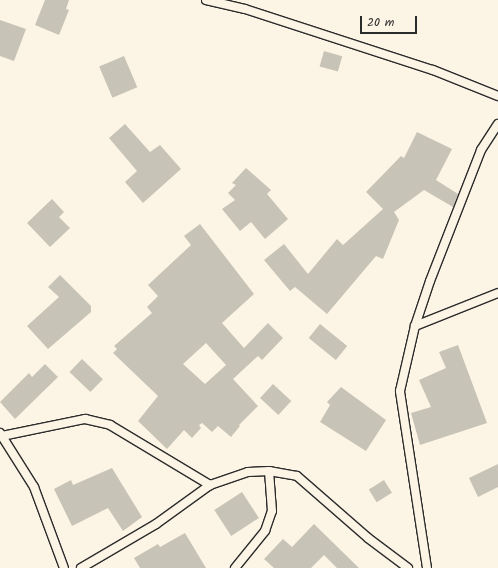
<!DOCTYPE html>
<style>
body{margin:0}
#map{position:relative;width:498px;height:568px;overflow:hidden;background:#fcf5e5;font-family:Kalam,sans-serif}
div>[style]{position:absolute}
.building>*{inset:0;background:#c8c3b7;transform-origin:0 0}
.roads{filter:drop-shadow(1px 0 #2b2b2b) drop-shadow(-1px 0 #2b2b2b) drop-shadow(0 1px #2b2b2b) drop-shadow(0 -1px #2b2b2b)}
.lane>*{height:8px;margin:-4px;padding:0 4px;transform-origin:4px;border-radius:4px;background:#fcf5e5}
span{translate:-50% -50%;white-space:nowrap;text-align:center;line-height:1.15;-webkit-text-stroke:3px #fcf5e5;paint-order:stroke}
.scale{position:absolute;left:360px;top:16px;width:57px;height:18px;box-sizing:border-box;border:2px solid #2b2b2b;border-top:0;padding-left:5px;font-size:12px;line-height:14px;white-space:nowrap;color:#2b2b2b;-webkit-text-stroke:3px #fcf5e5;paint-order:stroke}
</style>
<div id="map">
<div class="building">
<div style="clip-path:polygon(45px 0,69px 0,66px 9px,69px 10px,59px 35px,35px 25px)"></div>
<div style="clip-path:polygon(0 20px,26px 29px,14px 61px,0 56px)"></div>
<div style="left:324px;top:51px;width:19px;height:16px;rotate:16deg"></div>
<div style="left:124px;top:56px;width:34px;height:27px;rotate:67deg"></div>
<div style="clip-path:polygon(125px 124px,150px 152px,160px 145px,181px 169px,143px 203px,125px 182px,137px 171px,109px 138px)"></div>
<div style="clip-path:polygon(417px 132px,452px 149px,436px 180px,458px 194px,453px 207px,424px 190px,394px 212px,399px 220px,383px 259px,376px 256px,327px 314px,295px 287px,290px 291px,264px 260px,284px 244px,308px 274px,337px 239px,343px 245px,383px 209px,366px 192px,401px 156px,404px 158px)"></div>
<div style="clip-path:polygon(246px 168px,271px 190px,267px 194px,288px 219px,265px 239px,251px 222px,240px 231px,222px 209px,235px 200px,228px 193px,236px 185px,232px 183px)"></div>
<div style="clip-path:polygon(52px 199px,64px 212px,59px 217px,70px 228px,50px 247px,27px 223px)"></div>
<div style="clip-path:polygon(evenodd,200px 224px,254px 294px,222px 323px,244px 348px,268px 323px,283px 338px,262px 360px,258px 356px,233px 379px,258px 406px,239px 425px,240px 426px,231px 437px,218px 426px,212px 432px,202px 423px,199px 425px,201px 428px,192px 438px,184px 430px,167px 449px,138px 421px,158px 396px,113px 353px,117px 349px,114px 346px,152px 313px,147px 307px,158px 296px,148px 285px,191px 245px,184px 236px,200px 224px,206px 343px,226px 365px,205px 384px,183px 364px,206px 343px)"></div>
<div style="clip-path:polygon(60px 275px,91px 306px,91px 312px,48px 349px,27px 326px,59px 297px,48px 287px)"></div>
<div style="left:320px;top:324px;width:35px;height:18px;rotate:39deg"></div>
<div style="clip-path:polygon(458px 345px,487px 423px,420px 445px,411px 413px,431px 407px,419px 380px,446px 368px,439px 352px)"></div>
<div style="left:82px;top:359px;width:29px;height:18px;rotate:44deg"></div>
<div style="clip-path:polygon(45px 364px,58px 377px,15px 419px,0 402px,29px 373px,32px 377px)"></div>
<div style="left:273px;top:384px;width:25px;height:19px;rotate:43deg"></div>
<div style="clip-path:polygon(341px 387px,386px 420px,366px 451px,320px 422px,330px 405px,327px 402px)"></div>
<div style="clip-path:polygon(498px 464px,498px 487px,478px 497px,469px 478px)"></div>
<div style="clip-path:polygon(112px 468px,142px 517px,123px 531px,108px 508px,72px 526px,54px 489px,71px 480px,73px 485px)"></div>
<div style="left:384px;top:480px;width:15px;height:18px;rotate:58deg"></div>
<div style="left:242px;top:492px;width:31px;height:33px;rotate:57deg"></div>
<div style="clip-path:polygon(314px 524px,359px 568px,337px 568px,324px 555px,311px 568px,274px 568px,264px 559px,283px 539px,292px 547px)"></div>
<div style="clip-path:polygon(185px 533px,206px 568px,140px 568px,134px 558px,158px 544px,160px 547px)"></div>
</div>
<div class="roads">
<div class="lane">
<div style="left:206px;top:0;width:40px;rotate:13deg"></div>
<div style="left:245px;top:9px;width:198px;rotate:18deg"></div>
<div style="left:433px;top:70px;width:70px;rotate:21.8deg"></div>
<div style="left:415px;top:326px;width:89px;rotate:-21.7deg"></div>
<div style="left:0;top:433px;width:64px;rotate:57.8deg"></div>
<div style="left:34px;top:487px;width:86px;rotate:69.7deg"></div>
<div style="left:2px;top:436px;width:85px;rotate:-11.6deg"></div>
<div style="left:85px;top:419px;width:26px;rotate:13deg"></div>
<div style="left:110px;top:425px;width:117px;rotate:31deg"></div>
<div style="left:81px;top:568px;width:87px;rotate:-30.4deg"></div>
<div style="left:156px;top:524px;width:67px;rotate:-35.8deg"></div>
<div style="left:210px;top:485px;width:40px;rotate:-18.9deg"></div>
<div style="left:248px;top:472px;width:21px;rotate:-3deg"></div>
<div style="left:269px;top:471px;width:28px;rotate:10deg"></div>
<div style="left:297px;top:476px;width:94px;rotate:41.1deg"></div>
<div style="left:368px;top:538px;width:50px;rotate:36.9deg"></div>
<div style="left:235px;top:568px;width:48px;rotate:-51deg"></div>
<div style="left:265px;top:531px;width:21px;rotate:-71deg"></div>
<div style="left:272px;top:511px;width:40px;rotate:-94.3deg"></div>
<div style="left:427px;top:568px;width:179px;rotate:-98.7deg"></div>
<div style="left:400px;top:391px;width:67px;rotate:-77deg"></div>
<div style="left:415px;top:326px;width:47px;rotate:-71.6deg"></div>
<div style="left:430px;top:281px;width:141px;rotate:-68.7deg"></div>
<div style="left:481px;top:150px;width:31px;rotate:-57deg"></div>
</div>
</div>
<div class="scale">20 m</div>
</div>
